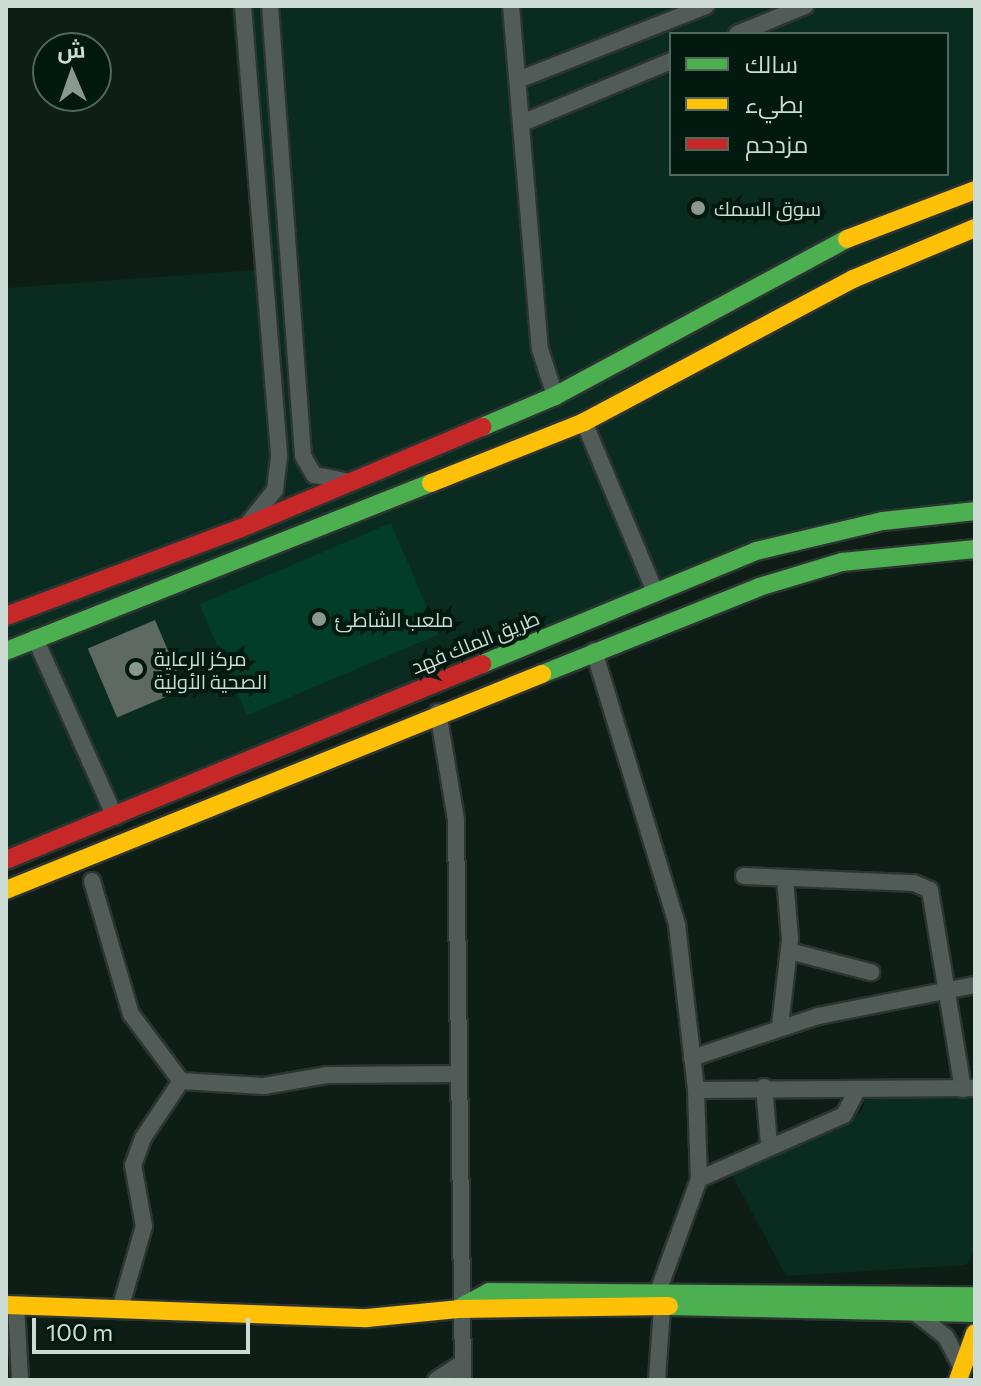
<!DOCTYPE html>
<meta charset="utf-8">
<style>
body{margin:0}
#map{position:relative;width:981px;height:1386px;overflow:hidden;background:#0f1d17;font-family:Commissioner,Cairo,sans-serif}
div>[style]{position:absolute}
.built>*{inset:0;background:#0a2b1f}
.green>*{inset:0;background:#023d29;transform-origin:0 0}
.building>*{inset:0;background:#5e6964;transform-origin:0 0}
.roads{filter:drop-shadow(2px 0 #2c3531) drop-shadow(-2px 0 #2c3531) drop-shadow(0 2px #2c3531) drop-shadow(0 -2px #2c3531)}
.street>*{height:16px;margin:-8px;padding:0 8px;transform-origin:8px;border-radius:8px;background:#515b57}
.fast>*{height:18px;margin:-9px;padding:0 9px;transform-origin:9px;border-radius:9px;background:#4caf50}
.slow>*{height:18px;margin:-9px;padding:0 9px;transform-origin:9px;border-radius:9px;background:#ffc107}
.jam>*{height:18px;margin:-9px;padding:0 9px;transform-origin:9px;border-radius:9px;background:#c62828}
.dots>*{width:22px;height:22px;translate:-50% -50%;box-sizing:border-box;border:4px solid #01190f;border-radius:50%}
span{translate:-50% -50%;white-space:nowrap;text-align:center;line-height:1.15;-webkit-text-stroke:8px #01190f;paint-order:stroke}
.poi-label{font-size:20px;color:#ccdbd3}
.left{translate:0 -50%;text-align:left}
.street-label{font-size:20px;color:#ccdbd3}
.frame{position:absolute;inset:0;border:8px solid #ccdbd3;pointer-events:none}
.legend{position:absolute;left:669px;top:32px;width:280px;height:144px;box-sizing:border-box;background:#01190f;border:2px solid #52675d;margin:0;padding:10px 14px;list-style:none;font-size:24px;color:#ccdbd3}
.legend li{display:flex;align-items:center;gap:16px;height:40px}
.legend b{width:40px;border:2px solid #52675d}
.north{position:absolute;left:32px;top:32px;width:80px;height:80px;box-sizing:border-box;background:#01190f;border:2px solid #52675d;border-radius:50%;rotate:358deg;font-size:22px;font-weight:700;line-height:32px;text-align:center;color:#ccdbd3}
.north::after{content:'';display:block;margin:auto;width:28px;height:36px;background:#8a9891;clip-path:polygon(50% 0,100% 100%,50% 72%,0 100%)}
.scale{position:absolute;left:32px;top:1318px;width:218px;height:36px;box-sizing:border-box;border:4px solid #ccdbd3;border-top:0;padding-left:10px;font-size:24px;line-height:28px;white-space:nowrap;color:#ccdbd3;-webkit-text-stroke:6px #01190f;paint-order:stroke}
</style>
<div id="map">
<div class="built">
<div style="clip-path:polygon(evenodd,231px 6px,975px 6px,975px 505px,874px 515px,6px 851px,6px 288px,256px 270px,231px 6px,671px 34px,947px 34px,947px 174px,671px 174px,671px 34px)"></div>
<div style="clip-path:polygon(975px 1095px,975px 1250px,966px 1265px,786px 1276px,732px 1175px,862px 1112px,865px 1098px)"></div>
</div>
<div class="green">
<div style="left:391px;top:523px;width:121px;height:208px;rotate:67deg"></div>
</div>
<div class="building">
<div style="left:155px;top:620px;width:75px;height:73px;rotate:67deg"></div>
</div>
<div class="roads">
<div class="street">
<div style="left:243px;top:6px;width:452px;rotate:85.4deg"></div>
<div style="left:279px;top:457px;width:33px;rotate:97deg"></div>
<div style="left:275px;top:490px;width:40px;rotate:129deg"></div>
<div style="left:270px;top:6px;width:451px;rotate:85.8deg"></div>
<div style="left:303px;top:456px;width:22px;rotate:60deg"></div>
<div style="left:314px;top:475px;width:31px;rotate:11deg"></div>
<div style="left:511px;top:6px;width:344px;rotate:85.2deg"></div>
<div style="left:540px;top:349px;width:49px;rotate:72.3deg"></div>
<div style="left:737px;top:34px;width:74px;rotate:-22.4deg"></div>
<div style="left:518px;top:80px;width:202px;rotate:-21.5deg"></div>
<div style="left:522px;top:123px;width:161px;rotate:-22.6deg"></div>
<div style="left:584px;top:422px;width:184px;rotate:67.3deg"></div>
<div style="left:35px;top:638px;width:196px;rotate:65.9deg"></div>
<div style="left:594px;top:651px;width:286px;rotate:73.1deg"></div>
<div style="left:677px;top:925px;width:166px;rotate:83.4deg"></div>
<div style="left:696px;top:1090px;width:89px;rotate:88.1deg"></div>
<div style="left:699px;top:1179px;width:117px;rotate:110deg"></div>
<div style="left:438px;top:712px;width:109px;rotate:80.5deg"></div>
<div style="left:456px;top:820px;width:560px;rotate:89.28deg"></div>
<div style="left:744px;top:876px;width:170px;rotate:2.4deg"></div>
<div style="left:914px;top:883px;width:17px;rotate:24deg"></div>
<div style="left:930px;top:890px;width:202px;rotate:80.6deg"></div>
<div style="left:92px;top:881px;width:139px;rotate:73.7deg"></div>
<div style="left:131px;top:1014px;width:84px;rotate:53.3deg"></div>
<div style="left:181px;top:1081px;width:69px;rotate:123.7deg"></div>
<div style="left:143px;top:1138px;width:29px;rotate:110deg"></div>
<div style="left:133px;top:1165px;width:62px;rotate:79.8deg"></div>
<div style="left:144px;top:1226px;width:86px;rotate:106.1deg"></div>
<div style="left:789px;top:951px;width:85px;rotate:14.4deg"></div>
<div style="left:780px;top:1026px;width:88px;rotate:-83.4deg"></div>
<div style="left:790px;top:939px;width:61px;rotate:-94.7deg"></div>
<div style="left:692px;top:1058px;width:133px;rotate:-18.4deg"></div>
<div style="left:818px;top:1016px;width:160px;rotate:-11.2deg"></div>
<div style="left:181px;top:1081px;width:83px;rotate:3.4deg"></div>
<div style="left:264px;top:1086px;width:65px;rotate:-9.8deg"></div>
<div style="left:328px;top:1075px;width:129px;rotate:-0.4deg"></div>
<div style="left:764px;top:1087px;width:57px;rotate:85deg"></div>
<div style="left:696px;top:1090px;width:279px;rotate:-0.4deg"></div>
<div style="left:699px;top:1179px;width:158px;rotate:-23.8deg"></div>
<div style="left:844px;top:1115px;width:26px;rotate:-62deg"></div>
<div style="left:16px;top:1305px;width:75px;rotate:86.9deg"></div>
<div style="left:913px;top:1311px;width:42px;rotate:38.2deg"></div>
<div style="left:946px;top:1337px;width:35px;rotate:63deg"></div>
<div style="left:436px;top:1380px;width:31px;rotate:-33deg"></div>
<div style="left:657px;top:1380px;width:74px;rotate:-86.1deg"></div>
</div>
<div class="fast">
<div style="left:482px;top:427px;width:79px;rotate:-23deg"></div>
<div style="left:555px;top:396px;width:332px;rotate:-28.3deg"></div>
<div style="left:6px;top:651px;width:457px;rotate:-21.6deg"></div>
<div style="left:482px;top:664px;width:296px;rotate:-22.4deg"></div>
<div style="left:756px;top:551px;width:130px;rotate:-13.3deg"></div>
<div style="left:883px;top:521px;width:93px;rotate:-6.2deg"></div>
<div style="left:542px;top:674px;width:234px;rotate:-21.8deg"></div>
<div style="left:759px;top:587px;width:87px;rotate:-16.8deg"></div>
<div style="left:842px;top:562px;width:134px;rotate:-5.6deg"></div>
<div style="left:463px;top:1306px;width:30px;rotate:-28deg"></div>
<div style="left:489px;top:1292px;width:486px;rotate:0.5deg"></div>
<div style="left:669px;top:1306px;width:306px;rotate:1.3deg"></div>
</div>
<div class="slow">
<div style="left:847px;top:239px;width:137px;rotate:-20.9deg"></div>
<div style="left:431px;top:483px;width:165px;rotate:-21.7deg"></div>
<div style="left:584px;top:422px;width:305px;rotate:-28deg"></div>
<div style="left:853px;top:279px;width:132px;rotate:-22.7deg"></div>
<div style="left:6px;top:890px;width:578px;rotate:-21.95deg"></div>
<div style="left:6px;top:1305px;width:361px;rotate:2.1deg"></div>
<div style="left:367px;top:1318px;width:91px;rotate:-5.6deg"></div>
<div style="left:458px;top:1309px;width:211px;rotate:-0.8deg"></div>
<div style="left:958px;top:1380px;width:50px;rotate:-70.1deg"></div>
</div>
<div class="jam">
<div style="left:6px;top:616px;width:249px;rotate:-20.5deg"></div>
<div style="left:239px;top:529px;width:264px;rotate:-22.8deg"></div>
<div style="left:6px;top:860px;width:515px;rotate:-22.38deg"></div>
</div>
</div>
<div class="dots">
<div style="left:698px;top:208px;background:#8a9891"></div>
<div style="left:319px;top:619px;background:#8a9891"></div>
<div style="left:136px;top:669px;background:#8a9891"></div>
</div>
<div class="poi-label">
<span class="left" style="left:714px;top:208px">سوق السمك</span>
<span class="left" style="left:335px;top:619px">ملعب الشاطئ</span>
<span class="left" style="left:154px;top:670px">مركز الرعاية<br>الصحية الأولية</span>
</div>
<div class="street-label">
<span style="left:475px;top:642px;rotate:-22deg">طريق الملك فهد</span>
</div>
<div class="frame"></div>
<ul class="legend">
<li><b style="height:10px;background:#4caf50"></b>سالك</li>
<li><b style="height:10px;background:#ffc107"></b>بطيء</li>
<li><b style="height:10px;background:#c62828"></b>مزدحم</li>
</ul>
<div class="north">ش</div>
<div class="scale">100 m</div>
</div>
